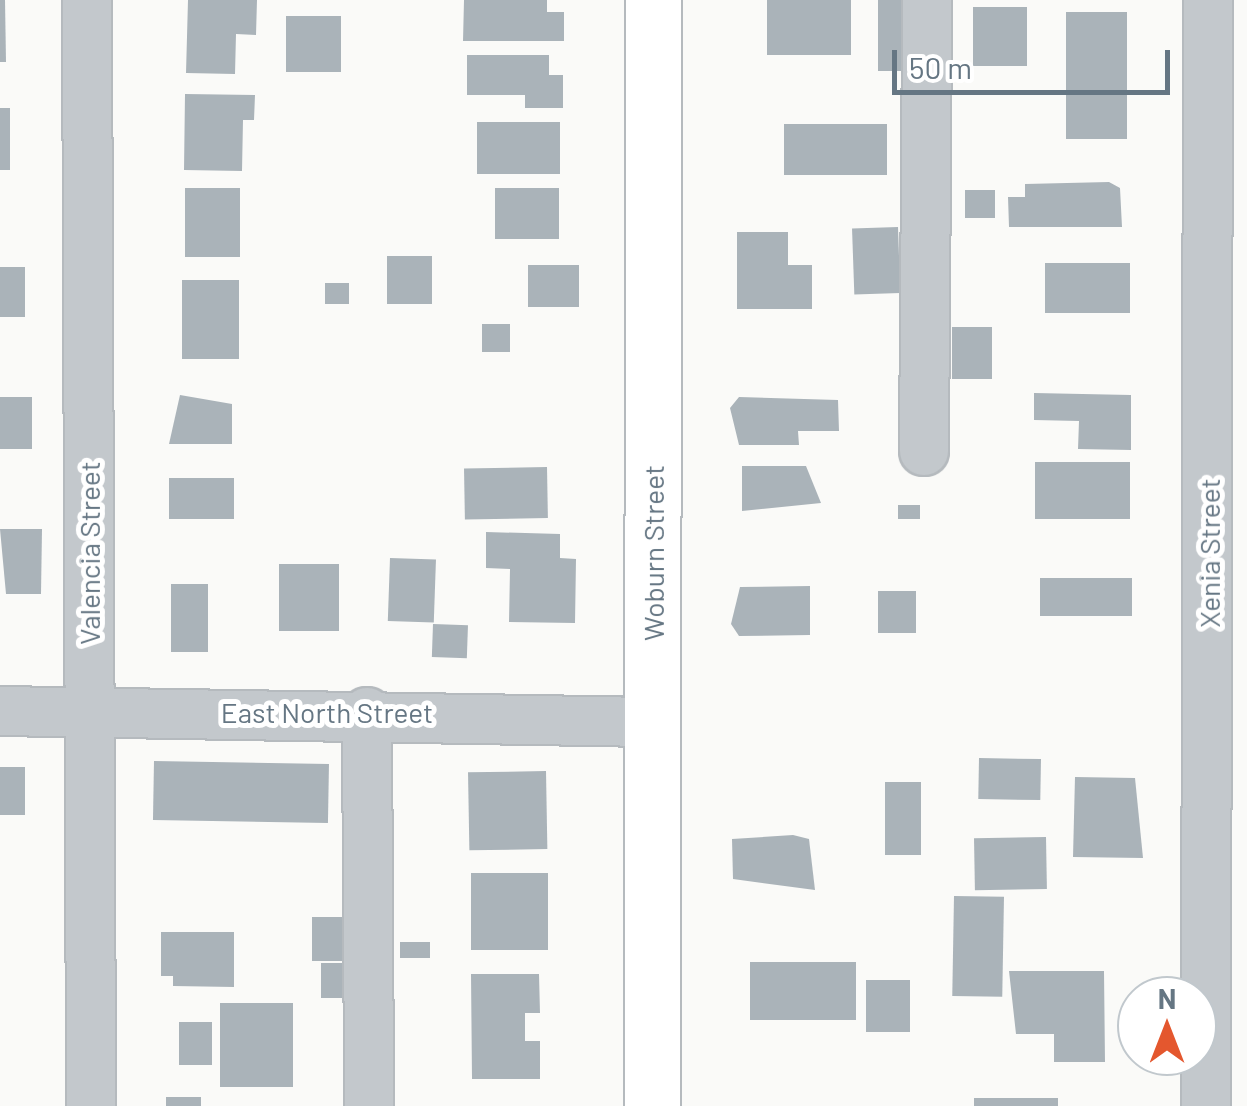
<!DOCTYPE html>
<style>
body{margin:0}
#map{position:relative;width:1247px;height:1106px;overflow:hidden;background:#fafaf8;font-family:Barlow,sans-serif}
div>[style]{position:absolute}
.building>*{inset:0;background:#aab3b9;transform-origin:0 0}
.roads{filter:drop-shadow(2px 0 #b5babe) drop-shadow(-2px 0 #b5babe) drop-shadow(0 2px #b5babe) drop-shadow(0 -2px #b5babe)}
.minor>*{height:48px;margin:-24px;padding:0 24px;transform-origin:24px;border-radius:24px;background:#c3c8cc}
.major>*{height:55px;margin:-27.5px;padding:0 27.5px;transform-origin:27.5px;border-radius:27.5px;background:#fff}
span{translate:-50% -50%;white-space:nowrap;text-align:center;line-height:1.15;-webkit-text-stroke:10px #fff;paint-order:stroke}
.street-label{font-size:28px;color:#657683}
.north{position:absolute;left:1117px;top:976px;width:100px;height:100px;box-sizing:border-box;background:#fff;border:2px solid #c1c8cd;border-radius:50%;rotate:0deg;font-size:28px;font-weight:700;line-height:40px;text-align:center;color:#657683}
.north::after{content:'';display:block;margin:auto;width:35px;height:45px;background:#e4572e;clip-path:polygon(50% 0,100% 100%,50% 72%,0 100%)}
.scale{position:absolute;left:892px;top:50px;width:278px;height:45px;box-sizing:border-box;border:5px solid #657683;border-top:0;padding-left:12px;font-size:30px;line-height:35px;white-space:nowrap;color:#657683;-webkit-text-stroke:8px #fff;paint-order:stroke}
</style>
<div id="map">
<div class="building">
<div style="clip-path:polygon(0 0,5px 0,6px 62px,0 62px)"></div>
<div style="clip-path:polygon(188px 0,257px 0,256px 35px,236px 34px,235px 74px,186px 73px)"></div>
<div style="clip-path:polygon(464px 0,547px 0,547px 12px,564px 12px,564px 41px,463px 41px)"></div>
<div style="left:767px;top:0;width:84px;height:55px"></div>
<div style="left:878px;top:0;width:42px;height:71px"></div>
<div style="left:973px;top:7px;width:54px;height:59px"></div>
<div style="left:1066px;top:12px;width:61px;height:127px"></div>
<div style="left:286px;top:16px;width:55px;height:56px"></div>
<div style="clip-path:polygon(467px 55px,549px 55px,549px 75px,563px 75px,563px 108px,525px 108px,525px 95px,467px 95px)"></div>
<div style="clip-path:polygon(185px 94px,255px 95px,254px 120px,243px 120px,242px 171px,184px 170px)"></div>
<div style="left:0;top:108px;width:10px;height:62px"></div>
<div style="left:477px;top:122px;width:83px;height:52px"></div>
<div style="left:784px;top:124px;width:103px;height:51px"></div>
<div style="clip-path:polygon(1109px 182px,1120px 188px,1122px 227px,1009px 227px,1008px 197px,1025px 197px,1025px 184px)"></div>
<div style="left:185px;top:188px;width:55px;height:69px"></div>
<div style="left:495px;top:188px;width:64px;height:51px"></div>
<div style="left:965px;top:190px;width:30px;height:28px"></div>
<div style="left:898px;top:227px;width:66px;height:46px;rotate:88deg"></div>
<div style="clip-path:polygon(737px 232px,788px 232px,788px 265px,812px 265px,812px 309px,737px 309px)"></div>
<div style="left:387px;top:256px;width:45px;height:48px"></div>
<div style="left:1130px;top:263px;width:50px;height:85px;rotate:90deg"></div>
<div style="left:528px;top:265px;width:51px;height:42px"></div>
<div style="left:0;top:267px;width:25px;height:50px"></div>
<div style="left:239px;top:280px;width:79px;height:57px;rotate:90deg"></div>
<div style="left:325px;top:283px;width:24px;height:21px"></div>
<div style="left:482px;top:324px;width:28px;height:28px"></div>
<div style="left:952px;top:327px;width:40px;height:52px"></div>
<div style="clip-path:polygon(1034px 393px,1131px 395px,1131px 450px,1078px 449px,1079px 421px,1034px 420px)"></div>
<div style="clip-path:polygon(180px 395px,232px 404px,232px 444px,169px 444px)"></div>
<div style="left:0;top:397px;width:32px;height:52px"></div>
<div style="clip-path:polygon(739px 397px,838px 400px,839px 431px,798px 431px,799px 445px,739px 445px,730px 408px)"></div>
<div style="left:1035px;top:462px;width:95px;height:57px"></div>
<div style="clip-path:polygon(742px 466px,806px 466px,821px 503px,742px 511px)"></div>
<div style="left:547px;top:467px;width:51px;height:83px;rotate:89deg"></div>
<div style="left:169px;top:478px;width:65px;height:41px"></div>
<div style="left:898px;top:505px;width:22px;height:14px"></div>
<div style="clip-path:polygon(0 529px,42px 529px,41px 594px,6px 594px)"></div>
<div style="clip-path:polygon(486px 532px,560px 534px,560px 558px,576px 559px,575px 623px,509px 622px,510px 569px,486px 568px)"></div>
<div style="left:390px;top:558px;width:46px;height:63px;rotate:2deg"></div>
<div style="left:279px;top:564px;width:60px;height:67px"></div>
<div style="left:1040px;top:578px;width:92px;height:38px"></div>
<div style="left:171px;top:584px;width:37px;height:68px"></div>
<div style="clip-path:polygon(810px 586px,810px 635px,739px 636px,731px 624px,740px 587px)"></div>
<div style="left:878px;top:591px;width:38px;height:42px"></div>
<div style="left:433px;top:624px;width:35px;height:33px;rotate:2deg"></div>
<div style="left:979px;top:758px;width:62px;height:41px;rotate:1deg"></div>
<div style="left:154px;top:761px;width:175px;height:59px;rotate:1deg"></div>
<div style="left:0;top:767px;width:25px;height:48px"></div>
<div style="left:546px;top:771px;width:78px;height:78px;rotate:89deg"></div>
<div style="clip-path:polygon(1075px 777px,1135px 778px,1143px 858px,1073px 857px)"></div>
<div style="left:921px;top:782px;width:73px;height:36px;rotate:90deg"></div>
<div style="clip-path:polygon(793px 835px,809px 839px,815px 890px,733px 879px,732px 839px)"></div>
<div style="left:1046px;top:837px;width:52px;height:72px;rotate:89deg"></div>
<div style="left:471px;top:873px;width:77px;height:77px"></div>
<div style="left:954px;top:896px;width:50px;height:100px;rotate:1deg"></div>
<div style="left:358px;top:917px;width:44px;height:46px;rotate:90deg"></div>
<div style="clip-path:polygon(161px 932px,234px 932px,234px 987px,173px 986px,173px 976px,161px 976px)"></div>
<div style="left:400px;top:942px;width:30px;height:16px"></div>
<div style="left:750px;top:962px;width:106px;height:58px"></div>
<div style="left:321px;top:963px;width:29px;height:35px"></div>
<div style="clip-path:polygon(1009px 971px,1104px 971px,1105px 1062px,1054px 1062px,1054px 1034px,1016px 1034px)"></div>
<div style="clip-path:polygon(471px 974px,539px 974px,540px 1013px,525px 1013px,525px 1041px,540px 1041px,540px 1079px,472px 1079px)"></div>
<div style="left:866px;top:980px;width:44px;height:52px"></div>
<div style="left:220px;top:1003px;width:73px;height:84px"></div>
<div style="left:179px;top:1022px;width:33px;height:43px"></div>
<div style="left:201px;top:1097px;width:9px;height:35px;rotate:90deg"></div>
<div style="left:1058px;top:1098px;width:8px;height:84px;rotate:90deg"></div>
</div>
<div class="roads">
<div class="minor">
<div style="left:87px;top:0;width:1106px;rotate:89.79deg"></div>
<div style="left:924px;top:451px;width:451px;rotate:-89.6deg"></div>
<div style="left:0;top:711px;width:652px;rotate:0.97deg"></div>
<div style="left:367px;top:712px;width:394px;rotate:89.7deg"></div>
<div style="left:1206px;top:1106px;width:1106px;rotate:-89.9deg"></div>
</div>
<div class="major">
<div style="left:652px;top:1106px;width:1106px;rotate:-89.95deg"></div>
</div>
</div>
<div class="street-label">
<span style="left:89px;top:553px;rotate:-90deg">Valencia Street</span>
<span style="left:653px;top:553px;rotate:-90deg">Woburn Street</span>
<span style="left:1209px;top:553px;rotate:-90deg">Xenia Street</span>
<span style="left:327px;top:712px">East North Street</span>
</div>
<div class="north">N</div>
<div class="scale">50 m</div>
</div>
